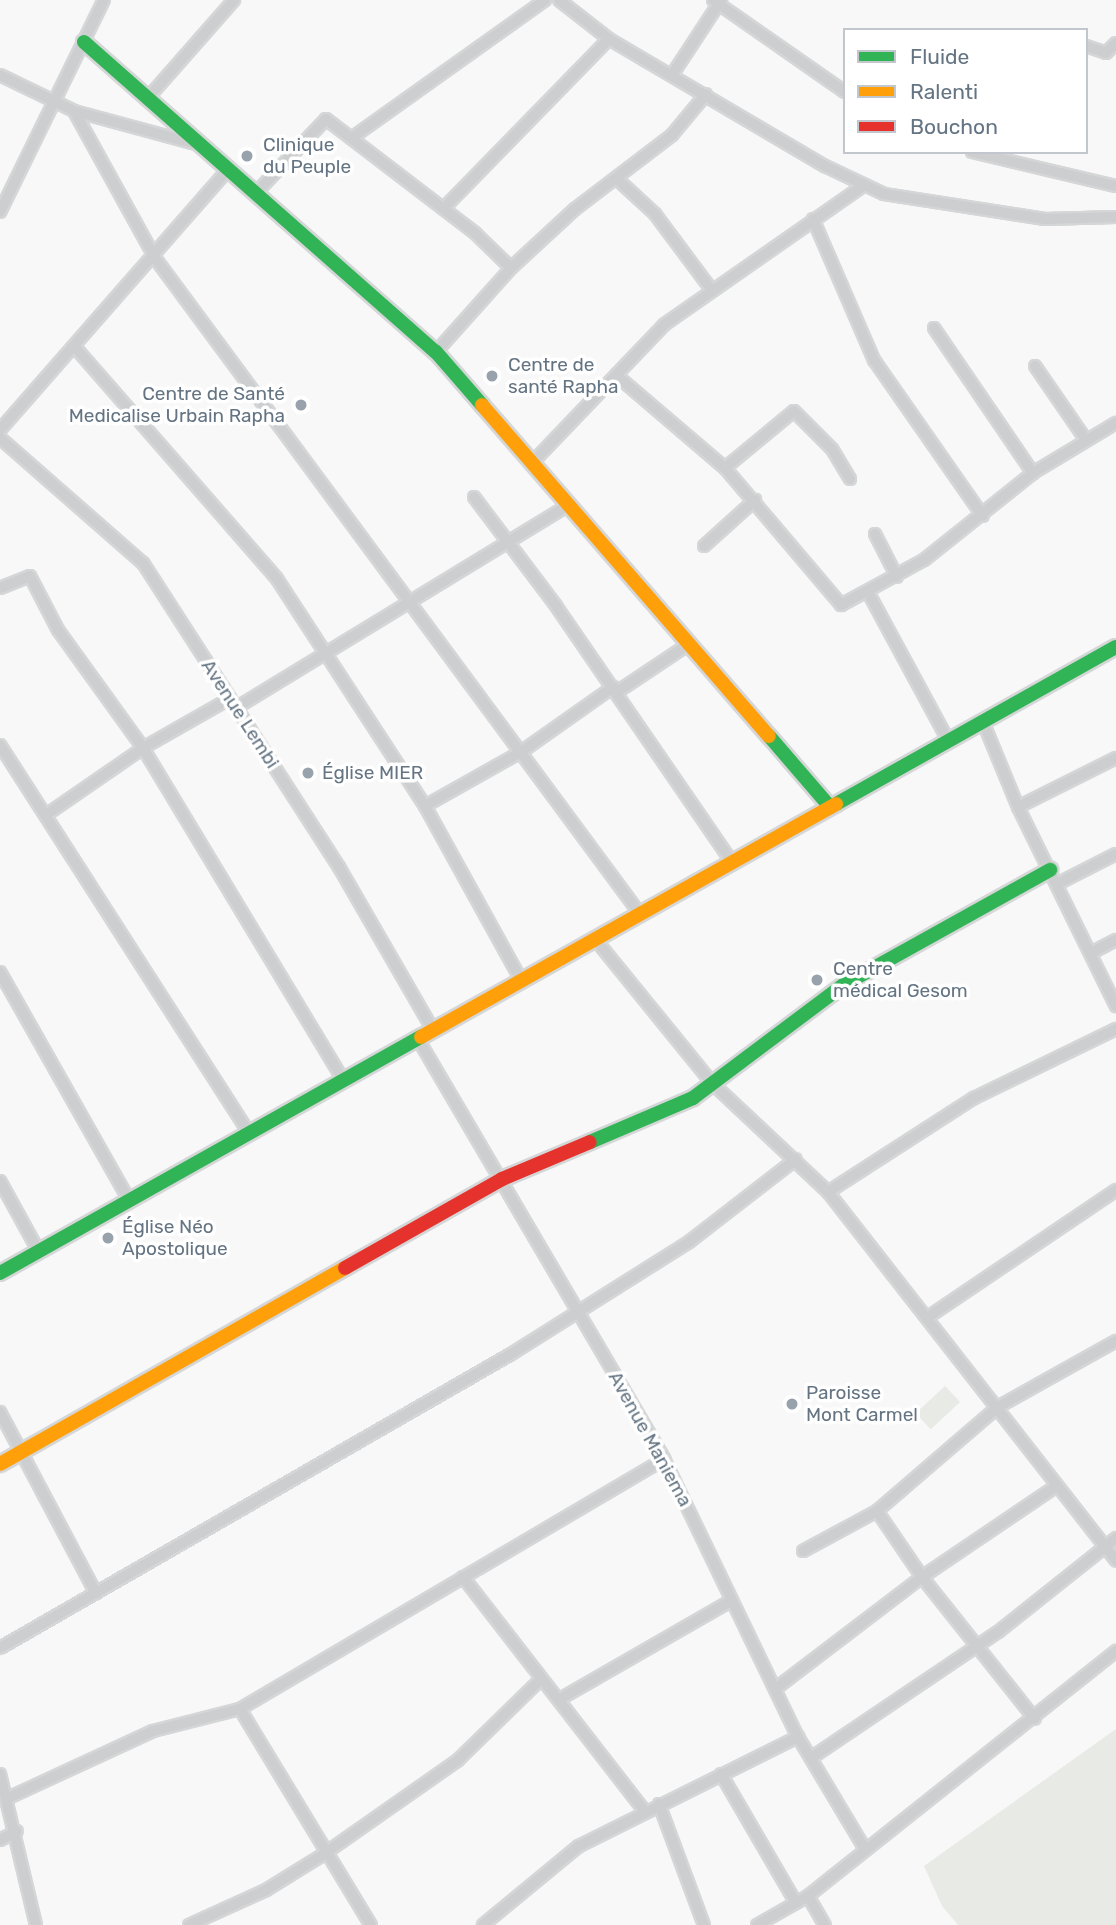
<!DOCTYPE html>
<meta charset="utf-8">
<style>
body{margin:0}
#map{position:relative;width:1116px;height:1925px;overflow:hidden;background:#f8f8f8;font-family:Rubik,sans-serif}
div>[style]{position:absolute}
.green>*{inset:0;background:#e7eae5;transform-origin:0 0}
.roads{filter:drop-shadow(2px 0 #d5d6d7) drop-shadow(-2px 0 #d5d6d7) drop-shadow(0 2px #d5d6d7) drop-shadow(0 -2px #d5d6d7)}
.street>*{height:10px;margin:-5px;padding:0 5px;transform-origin:5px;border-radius:5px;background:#cdcecf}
.fast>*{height:14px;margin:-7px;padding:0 7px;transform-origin:7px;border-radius:7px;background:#30b455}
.slow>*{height:14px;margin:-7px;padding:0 7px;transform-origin:7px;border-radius:7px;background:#ff9f0a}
.jam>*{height:14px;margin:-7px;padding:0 7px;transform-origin:7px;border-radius:7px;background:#e5322d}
.dots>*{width:19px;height:19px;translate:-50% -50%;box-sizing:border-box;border:4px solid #fff;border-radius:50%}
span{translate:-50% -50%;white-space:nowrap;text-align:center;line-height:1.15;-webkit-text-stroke:7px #fff;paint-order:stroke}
.poi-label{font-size:19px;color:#647483}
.left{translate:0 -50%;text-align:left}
.right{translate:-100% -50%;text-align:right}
.street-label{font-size:19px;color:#647483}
.legend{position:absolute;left:843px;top:28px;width:245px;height:126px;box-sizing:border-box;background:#fff;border:2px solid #c1c7cd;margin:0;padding:9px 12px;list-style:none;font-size:21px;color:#647483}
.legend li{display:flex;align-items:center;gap:14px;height:35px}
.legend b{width:35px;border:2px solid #c1c7cd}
</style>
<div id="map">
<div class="green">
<div style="left:945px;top:1386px;width:22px;height:40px;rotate:47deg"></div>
<div style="clip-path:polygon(1116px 1729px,1116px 1925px,958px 1925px,942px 1906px,924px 1866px)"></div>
</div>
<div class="roads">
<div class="street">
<div style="left:559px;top:0;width:63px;rotate:38deg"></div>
<div style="left:609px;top:39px;width:251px;rotate:30.5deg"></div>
<div style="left:825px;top:166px;width:65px;rotate:25.4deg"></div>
<div style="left:884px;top:194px;width:163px;rotate:8.8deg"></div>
<div style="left:1045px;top:219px;width:71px;rotate:-1.6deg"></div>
<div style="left:713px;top:0;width:161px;rotate:34.9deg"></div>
<div style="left:1086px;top:46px;width:21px;rotate:19deg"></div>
<div style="left:1106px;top:53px;width:14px;rotate:-45deg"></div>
<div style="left:0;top:75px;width:82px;rotate:25.9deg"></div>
<div style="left:74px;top:111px;width:126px;rotate:15.1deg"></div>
<div style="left:672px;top:75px;width:90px;rotate:-56.8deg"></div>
<div style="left:147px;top:99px;width:132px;rotate:-48.7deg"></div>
<div style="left:74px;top:111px;width:168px;rotate:61.1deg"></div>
<div style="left:155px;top:258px;width:816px;rotate:53.52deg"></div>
<div style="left:353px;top:137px;width:236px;rotate:-35.5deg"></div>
<div style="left:972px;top:152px;width:148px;rotate:13.3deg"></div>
<div style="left:616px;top:178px;width:53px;rotate:42.7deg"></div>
<div style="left:655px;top:214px;width:94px;rotate:53.3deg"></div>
<div style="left:255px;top:194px;width:103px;rotate:-46.6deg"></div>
<div style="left:326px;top:119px;width:188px;rotate:37.4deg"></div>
<div style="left:475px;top:233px;width:50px;rotate:44.2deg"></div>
<div style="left:444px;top:208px;width:236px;rotate:-45.7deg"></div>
<div style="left:0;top:212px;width:236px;rotate:-63.9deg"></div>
<div style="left:813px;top:219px;width:154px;rotate:66.6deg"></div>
<div style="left:874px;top:360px;width:190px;rotate:55.1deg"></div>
<div style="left:934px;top:328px;width:176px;rotate:55.7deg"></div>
<div style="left:74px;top:346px;width:309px;rotate:48.9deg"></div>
<div style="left:277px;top:579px;width:271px;rotate:56.9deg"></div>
<div style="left:425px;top:806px;width:199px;rotate:61.1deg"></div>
<div style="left:436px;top:352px;width:113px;rotate:-48.2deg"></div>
<div style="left:511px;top:268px;width:87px;rotate:-42.7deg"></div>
<div style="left:575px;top:209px;width:122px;rotate:-37.3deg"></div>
<div style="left:672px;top:135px;width:53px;rotate:-50.3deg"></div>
<div style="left:1035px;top:366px;width:90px;rotate:55.4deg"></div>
<div style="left:616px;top:375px;width:143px;rotate:40.5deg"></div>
<div style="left:725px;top:468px;width:180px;rotate:49.7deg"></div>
<div style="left:841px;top:605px;width:94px;rotate:-28.5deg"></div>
<div style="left:924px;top:560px;width:139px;rotate:-38.6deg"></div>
<div style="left:1033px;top:473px;width:97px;rotate:-31.1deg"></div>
<div style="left:0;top:430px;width:346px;rotate:-48.8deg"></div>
<div style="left:0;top:438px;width:190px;rotate:41.2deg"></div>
<div style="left:143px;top:563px;width:362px;rotate:57.2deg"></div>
<div style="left:339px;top:867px;width:188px;rotate:60deg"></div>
<div style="left:532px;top:463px;width:192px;rotate:-46.3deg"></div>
<div style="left:665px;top:324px;width:243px;rotate:-34.9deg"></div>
<div style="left:725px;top:468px;width:89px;rotate:-39.6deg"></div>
<div style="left:794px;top:411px;width:54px;rotate:45deg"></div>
<div style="left:832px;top:449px;width:35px;rotate:59deg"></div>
<div style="left:474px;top:497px;width:136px;rotate:53deg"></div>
<div style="left:556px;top:606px;width:311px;rotate:55.5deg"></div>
<div style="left:875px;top:534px;width:48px;rotate:62.9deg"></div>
<div style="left:704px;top:546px;width:69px;rotate:-42deg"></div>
<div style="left:0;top:588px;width:32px;rotate:-22deg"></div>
<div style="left:30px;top:576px;width:61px;rotate:62.6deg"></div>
<div style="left:58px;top:630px;width:145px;rotate:54.2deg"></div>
<div style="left:143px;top:748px;width:388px;rotate:58.9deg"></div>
<div style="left:869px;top:594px;width:166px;rotate:61.6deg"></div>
<div style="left:617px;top:692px;width:87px;rotate:-33.7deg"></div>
<div style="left:236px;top:708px;width:390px;rotate:-31.4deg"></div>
<div style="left:983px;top:722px;width:92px;rotate:67.6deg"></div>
<div style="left:1018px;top:807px;width:222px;rotate:63.8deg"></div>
<div style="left:0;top:745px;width:461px;rotate:57.3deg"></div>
<div style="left:425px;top:806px;width:110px;rotate:-29.4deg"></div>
<div style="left:521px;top:752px;width:113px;rotate:-35.2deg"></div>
<div style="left:1018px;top:807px;width:110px;rotate:-26.6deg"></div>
<div style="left:46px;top:815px;width:118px;rotate:-34.6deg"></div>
<div style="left:143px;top:748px;width:99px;rotate:-29.7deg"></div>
<div style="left:1057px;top:884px;width:66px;rotate:-27deg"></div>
<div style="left:595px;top:939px;width:186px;rotate:50.9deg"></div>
<div style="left:712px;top:1083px;width:159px;rotate:43.2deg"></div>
<div style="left:828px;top:1192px;width:468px;rotate:52deg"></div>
<div style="left:1093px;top:952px;width:26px;rotate:-28deg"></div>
<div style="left:0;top:972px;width:262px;rotate:60.5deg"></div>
<div style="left:418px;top:1039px;width:487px;rotate:59.6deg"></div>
<div style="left:664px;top:1459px;width:309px;rotate:64.3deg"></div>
<div style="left:798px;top:1737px;width:131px;rotate:59.1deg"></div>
<div style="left:0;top:1181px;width:79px;rotate:61.2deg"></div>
<div style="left:828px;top:1192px;width:174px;rotate:-32.8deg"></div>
<div style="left:974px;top:1098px;width:158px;rotate:-25.9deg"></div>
<div style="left:928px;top:1317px;width:227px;rotate:-34deg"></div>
<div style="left:0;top:1412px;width:205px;rotate:62.1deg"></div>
<div style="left:877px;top:1511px;width:80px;rotate:55.7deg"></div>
<div style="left:922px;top:1577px;width:181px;rotate:51.5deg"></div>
<div style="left:803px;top:1551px;width:84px;rotate:-28.4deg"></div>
<div style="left:877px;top:1511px;width:160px;rotate:-40.7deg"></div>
<div style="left:998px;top:1407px;width:135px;rotate:-29.2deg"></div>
<div style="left:463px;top:1577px;width:297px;rotate:52.2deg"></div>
<div style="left:0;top:1648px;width:590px;rotate:-29.91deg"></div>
<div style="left:511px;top:1354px;width:210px;rotate:-32.2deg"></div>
<div style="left:689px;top:1242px;width:135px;rotate:-37.8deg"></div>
<div style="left:775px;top:1689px;width:185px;rotate:-37.3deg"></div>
<div style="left:922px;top:1577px;width:161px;rotate:-34.1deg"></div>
<div style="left:560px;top:1699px;width:198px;rotate:-29.9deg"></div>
<div style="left:240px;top:1709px;width:253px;rotate:58.8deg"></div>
<div style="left:811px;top:1758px;width:225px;rotate:-34deg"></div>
<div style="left:998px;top:1632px;width:151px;rotate:-38.5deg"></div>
<div style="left:0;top:1774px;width:155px;rotate:76.6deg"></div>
<div style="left:721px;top:1774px;width:149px;rotate:59.8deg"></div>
<div style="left:8px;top:1798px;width:160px;rotate:-24.8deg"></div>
<div style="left:153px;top:1731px;width:90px;rotate:-14.2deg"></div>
<div style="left:240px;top:1709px;width:492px;rotate:-30.5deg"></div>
<div style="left:659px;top:1804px;width:129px;rotate:69.6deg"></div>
<div style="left:0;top:1840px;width:19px;rotate:-28deg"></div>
<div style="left:808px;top:1896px;width:34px;rotate:60deg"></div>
<div style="left:189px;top:1925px;width:85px;rotate:-24.4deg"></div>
<div style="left:266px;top:1890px;width:68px;rotate:-31.8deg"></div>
<div style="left:324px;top:1854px;width:164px;rotate:-35deg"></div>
<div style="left:458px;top:1760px;width:116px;rotate:-44.3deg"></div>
<div style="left:483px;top:1925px;width:124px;rotate:-39.5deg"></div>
<div style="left:579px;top:1846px;width:245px;rotate:-26.5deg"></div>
<div style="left:757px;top:1925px;width:59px;rotate:-29.6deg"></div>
<div style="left:808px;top:1896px;width:394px;rotate:-38.5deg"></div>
</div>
<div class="fast">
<div style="left:84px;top:42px;width:469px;rotate:41.4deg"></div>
<div style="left:436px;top:352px;width:70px;rotate:49deg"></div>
<div style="left:769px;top:736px;width:94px;rotate:49.3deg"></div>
<div style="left:836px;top:804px;width:321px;rotate:-29.3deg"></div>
<div style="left:590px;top:1142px;width:112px;rotate:-23.1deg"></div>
<div style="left:693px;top:1098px;width:190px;rotate:-36.9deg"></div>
<div style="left:845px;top:984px;width:235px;rotate:-29.1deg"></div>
<div style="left:0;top:1273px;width:483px;rotate:-29.3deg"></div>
</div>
<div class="slow">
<div style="left:482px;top:405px;width:438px;rotate:49.1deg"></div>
<div style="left:421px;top:1037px;width:476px;rotate:-29.3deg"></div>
<div style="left:0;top:1464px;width:397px;rotate:-29.6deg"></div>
</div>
<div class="jam">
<div style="left:345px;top:1268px;width:180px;rotate:-29.5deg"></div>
<div style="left:502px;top:1179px;width:95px;rotate:-22.8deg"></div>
</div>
</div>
<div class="dots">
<div style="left:247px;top:156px;background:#98a2ac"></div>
<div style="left:492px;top:376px;background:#98a2ac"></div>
<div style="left:301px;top:405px;background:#98a2ac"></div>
<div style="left:308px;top:773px;background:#98a2ac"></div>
<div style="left:817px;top:980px;background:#98a2ac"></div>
<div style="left:108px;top:1238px;background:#98a2ac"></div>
<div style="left:792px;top:1404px;background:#98a2ac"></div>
</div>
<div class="poi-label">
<span class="left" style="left:263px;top:156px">Clinique<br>du Peuple</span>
<span class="left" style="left:508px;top:376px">Centre de<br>santé Rapha</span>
<span class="right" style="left:285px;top:405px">Centre de Santé<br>Medicalise Urbain Rapha</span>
<span class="left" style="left:322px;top:773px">Église MIER</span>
<span class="left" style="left:833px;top:980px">Centre<br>médical Gesom</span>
<span class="left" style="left:122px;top:1238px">Église Néo<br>Apostolique</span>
<span class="left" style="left:806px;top:1404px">Paroisse<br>Mont Carmel</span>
</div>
<div class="street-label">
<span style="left:240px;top:714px;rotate:57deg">Avenue Lembi</span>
<span style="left:650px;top:1439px;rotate:61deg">Avenue Maniema</span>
</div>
<ul class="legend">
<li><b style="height:9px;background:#30b455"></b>Fluide</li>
<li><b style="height:9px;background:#ff9f0a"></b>Ralenti</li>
<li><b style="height:9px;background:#e5322d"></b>Bouchon</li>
</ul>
</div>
